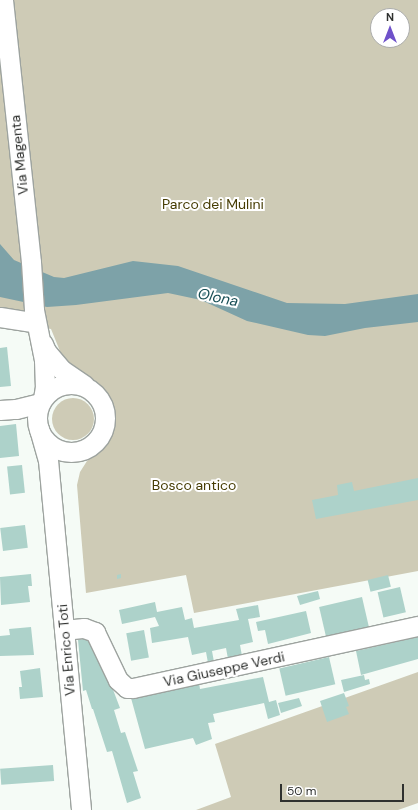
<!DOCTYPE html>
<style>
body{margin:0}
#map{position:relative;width:418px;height:810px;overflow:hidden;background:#f5fbf6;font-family:"DM Sans",sans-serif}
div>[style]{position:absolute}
.green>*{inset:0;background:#cecbb6}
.round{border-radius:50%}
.water>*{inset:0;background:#7da2a8}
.building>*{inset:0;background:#add2ca;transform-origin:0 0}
.roads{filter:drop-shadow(1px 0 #9da39f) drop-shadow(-1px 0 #9da39f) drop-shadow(0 1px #9da39f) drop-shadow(0 -1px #9da39f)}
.minor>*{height:19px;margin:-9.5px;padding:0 9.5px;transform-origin:9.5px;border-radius:9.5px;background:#fff}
.minor>.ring{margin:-9.5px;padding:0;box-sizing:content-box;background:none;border:19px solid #fff;border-radius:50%}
span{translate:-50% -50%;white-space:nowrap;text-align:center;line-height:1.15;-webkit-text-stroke:4px #fff;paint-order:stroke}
.street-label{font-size:14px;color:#2f312f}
.park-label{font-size:14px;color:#463c03}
.water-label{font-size:15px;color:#174e55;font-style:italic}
.north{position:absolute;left:370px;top:8px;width:40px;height:40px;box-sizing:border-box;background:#fff;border:1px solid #acadac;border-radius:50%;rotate:0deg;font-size:11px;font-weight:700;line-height:16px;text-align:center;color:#2f312f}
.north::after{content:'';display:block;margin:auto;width:14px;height:18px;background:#6f51ca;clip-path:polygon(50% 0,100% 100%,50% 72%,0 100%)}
.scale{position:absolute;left:280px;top:784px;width:124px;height:18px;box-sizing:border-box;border:2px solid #2f312f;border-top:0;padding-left:5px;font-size:12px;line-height:14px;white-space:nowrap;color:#2f312f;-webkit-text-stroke:3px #fff;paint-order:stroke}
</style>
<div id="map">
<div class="green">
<div style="clip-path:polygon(evenodd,0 0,418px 0,418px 571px,194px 613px,186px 575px,86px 593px,77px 485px,80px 472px,87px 461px,99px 452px,108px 438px,112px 422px,110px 406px,102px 392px,64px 361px,51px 329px,0 321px,0 0,378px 16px,402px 16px,402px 40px,378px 40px,378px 16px)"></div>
<div class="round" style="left:52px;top:398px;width:42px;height:42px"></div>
<div style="clip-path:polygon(418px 672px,418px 803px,398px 810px,196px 810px,231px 797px,215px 744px)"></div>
</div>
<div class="water">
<div style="clip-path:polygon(0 244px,14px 260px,54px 277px,64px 278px,133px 261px,178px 266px,287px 303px,345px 304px,418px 294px,418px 322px,365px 328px,325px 336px,308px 335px,247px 321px,201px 300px,168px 293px,76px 305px,47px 307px,0 297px)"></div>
</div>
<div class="building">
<div style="clip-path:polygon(7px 347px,11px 386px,0 387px,0 348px)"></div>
<div style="clip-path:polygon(16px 424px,19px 456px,0 458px,0 426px)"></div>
<div style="left:22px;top:465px;width:28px;height:15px;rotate:84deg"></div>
<div style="clip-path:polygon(418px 478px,418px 500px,316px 519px,312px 500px,338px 495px,337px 485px,352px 482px,354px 491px)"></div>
<div style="left:25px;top:525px;width:23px;height:25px;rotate:83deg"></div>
<div style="clip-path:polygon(31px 574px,32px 586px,28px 586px,30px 602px,1px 605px,0 577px)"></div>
<div style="clip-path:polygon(121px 574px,121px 578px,117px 579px,117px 575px)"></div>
<div style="left:388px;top:575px;width:12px;height:21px;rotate:76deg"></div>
<div style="left:400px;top:587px;width:26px;height:23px;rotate:77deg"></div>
<div style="clip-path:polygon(318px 591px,320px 599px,300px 605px,297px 596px)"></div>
<div style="left:362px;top:597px;width:32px;height:44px;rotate:77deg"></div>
<div style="clip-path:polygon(155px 602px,157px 612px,182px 607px,185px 620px,192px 618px,194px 628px,239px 620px,236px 609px,258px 605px,260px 617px,248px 619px,253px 642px,240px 645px,242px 656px,228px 659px,226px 648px,212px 651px,214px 662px,208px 663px,206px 652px,192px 655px,188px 637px,152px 643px,150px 628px,159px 626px,155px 617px,122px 624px,119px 610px)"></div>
<div style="clip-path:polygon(306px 611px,311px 633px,268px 644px,265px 630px,258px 631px,256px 622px)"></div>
<div style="clip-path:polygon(31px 627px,34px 655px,0 656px,0 636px,10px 635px,9px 629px)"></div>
<div style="left:144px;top:630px;width:28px;height:18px;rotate:80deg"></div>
<div style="clip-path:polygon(93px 637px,120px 708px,114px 710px,121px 733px,125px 732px,138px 771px,133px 772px,141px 798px,127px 803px,112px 751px,107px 752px,93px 709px,92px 709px,86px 690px,83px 691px,78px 640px)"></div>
<div style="clip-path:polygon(418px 637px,418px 659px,361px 675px,356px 651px)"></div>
<div style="left:329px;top:657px;width:28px;height:51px;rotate:77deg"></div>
<div style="clip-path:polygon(40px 668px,43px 697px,20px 699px,19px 687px,22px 687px,20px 671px)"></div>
<div style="clip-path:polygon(364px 675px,365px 680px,369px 679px,370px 684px,344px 692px,341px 680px)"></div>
<div style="clip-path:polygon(263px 677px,269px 702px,276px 700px,280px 715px,268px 719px,264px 703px,213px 714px,215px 722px,208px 723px,212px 739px,196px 745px,193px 738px,145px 749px,131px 698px,199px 683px,200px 689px)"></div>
<div style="clip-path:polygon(344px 693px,349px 706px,346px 707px,349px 714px,327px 722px,320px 701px)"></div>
<div style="clip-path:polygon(299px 698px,302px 706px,281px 713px,278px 703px)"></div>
<div style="left:53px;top:765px;width:16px;height:53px;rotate:86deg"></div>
</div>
<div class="roads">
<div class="minor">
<div style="left:3px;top:0;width:263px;rotate:83.9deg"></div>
<div style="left:31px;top:262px;width:48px;rotate:86.4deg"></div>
<div style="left:34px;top:310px;width:51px;rotate:78.7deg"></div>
<div style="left:44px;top:360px;width:27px;rotate:88deg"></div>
<div style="left:45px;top:387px;width:11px;rotate:100deg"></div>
<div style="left:0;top:317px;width:36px;rotate:9deg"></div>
<div style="left:43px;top:344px;width:8px;rotate:67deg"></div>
<div style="left:46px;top:351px;width:25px;rotate:50deg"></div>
<div style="left:62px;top:370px;width:27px;rotate:34deg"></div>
<div class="ring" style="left:37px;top:384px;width:49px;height:49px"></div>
<div style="left:0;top:410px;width:16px;rotate:-4deg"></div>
<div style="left:16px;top:409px;width:25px;rotate:-14deg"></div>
<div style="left:39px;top:429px;width:32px;rotate:74deg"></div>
<div style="left:48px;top:460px;width:352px;rotate:84.6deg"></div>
<div style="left:64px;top:630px;width:20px;rotate:-6deg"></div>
<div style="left:84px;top:628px;width:12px;rotate:20deg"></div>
<div style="left:95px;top:632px;width:53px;rotate:64.4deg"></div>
<div style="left:118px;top:680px;width:12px;rotate:42deg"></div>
<div style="left:127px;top:688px;width:6px"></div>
<div style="left:133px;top:688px;width:292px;rotate:-12.3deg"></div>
</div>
</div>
<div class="street-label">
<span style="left:19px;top:155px;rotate:-96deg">Via Magenta</span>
<span style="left:66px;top:650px;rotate:-95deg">Via Enrico Toti</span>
<span style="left:224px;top:669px;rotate:-12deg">Via Giuseppe Verdi</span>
</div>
<div class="park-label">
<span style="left:213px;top:204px">Parco dei Mulini</span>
<span style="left:194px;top:485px">Bosco antico</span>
</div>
<div class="water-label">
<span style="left:218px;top:298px;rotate:12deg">Olona</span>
</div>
<div class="north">N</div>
<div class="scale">50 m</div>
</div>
